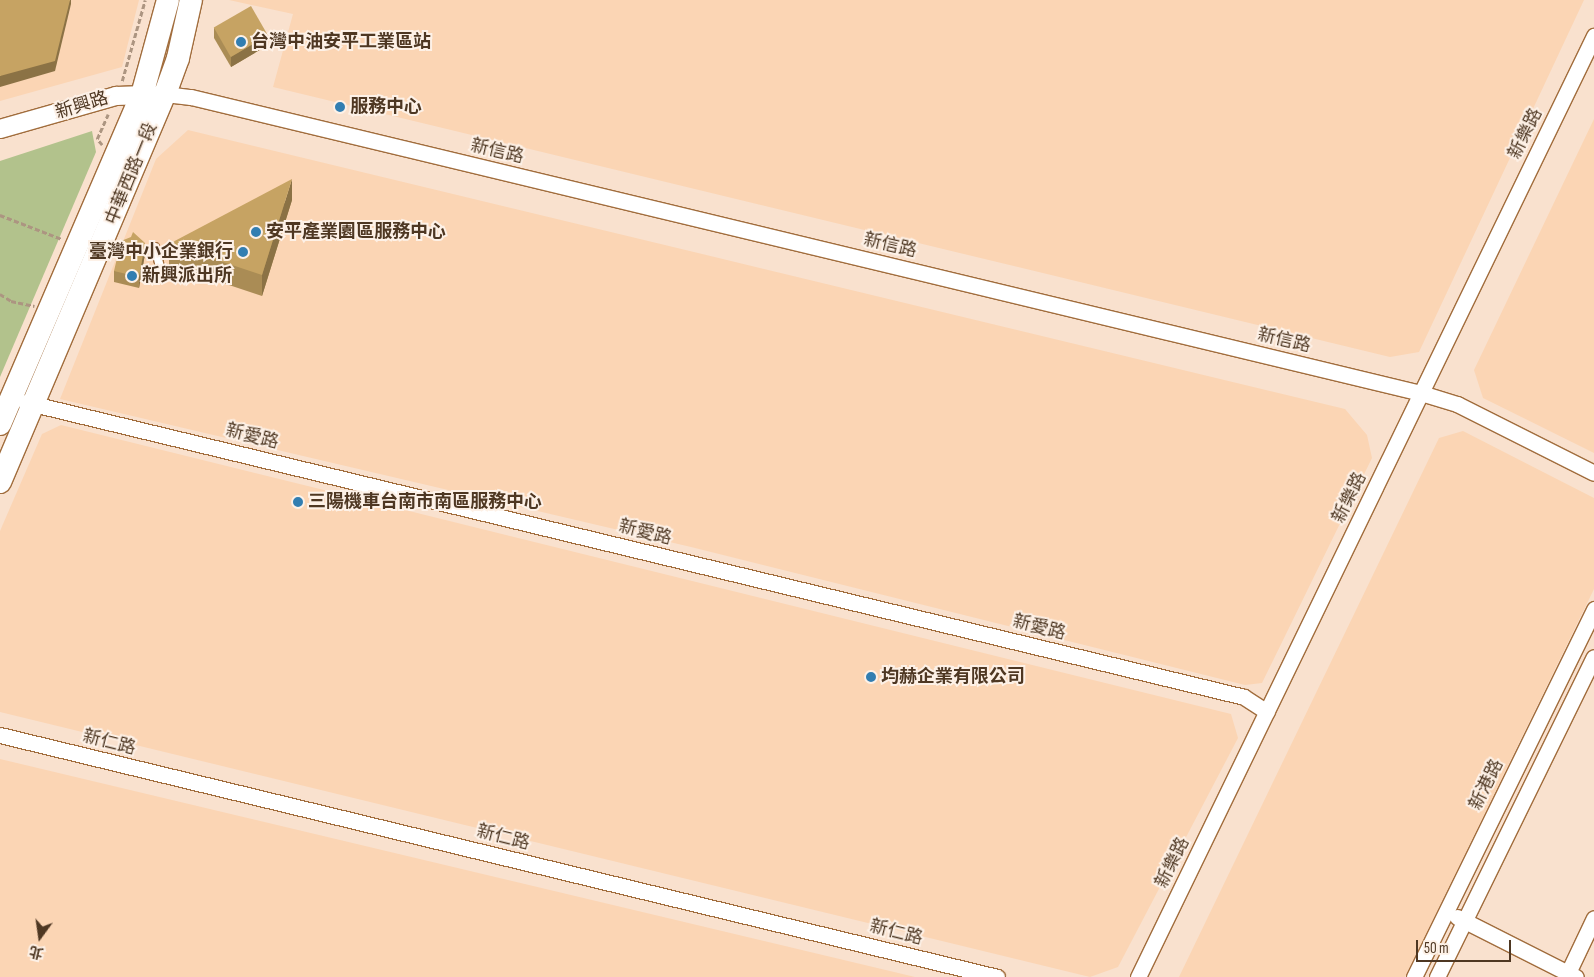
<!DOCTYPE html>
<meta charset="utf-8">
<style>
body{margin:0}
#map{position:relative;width:1594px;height:977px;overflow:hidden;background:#f9e1ce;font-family:"Sofia Sans Condensed","Noto Sans TC",sans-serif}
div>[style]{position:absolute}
.built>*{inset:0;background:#fbd5b4}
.green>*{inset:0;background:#b2c28c}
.path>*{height:2.5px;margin-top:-1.25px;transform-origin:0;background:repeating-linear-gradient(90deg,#ac9581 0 5px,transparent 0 7.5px)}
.roads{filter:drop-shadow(1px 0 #a16d3d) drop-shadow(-1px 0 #a16d3d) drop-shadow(0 1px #a16d3d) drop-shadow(0 -1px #a16d3d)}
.service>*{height:8px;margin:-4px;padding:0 4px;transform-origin:4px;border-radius:4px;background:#fff}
.minor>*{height:15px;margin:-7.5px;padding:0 7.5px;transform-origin:7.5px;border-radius:7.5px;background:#fff}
.tertiary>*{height:18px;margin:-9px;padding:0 9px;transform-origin:9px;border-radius:9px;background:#fff}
.primary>*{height:22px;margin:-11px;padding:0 11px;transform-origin:11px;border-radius:11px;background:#fff}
.wall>*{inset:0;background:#aa8c55}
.shaded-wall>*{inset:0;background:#8b7245}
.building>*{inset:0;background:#c6a363;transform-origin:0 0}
.dots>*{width:14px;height:14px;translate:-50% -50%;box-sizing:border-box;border:2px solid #fdf1e7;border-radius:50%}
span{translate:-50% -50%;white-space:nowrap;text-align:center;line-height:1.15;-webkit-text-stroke:4px #fdf1e7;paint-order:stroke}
.poi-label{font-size:18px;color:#4e3722;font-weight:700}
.left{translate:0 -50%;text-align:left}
.right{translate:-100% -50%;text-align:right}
.street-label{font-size:18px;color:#4e3722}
.north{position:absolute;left:15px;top:912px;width:50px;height:50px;-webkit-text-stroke:4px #fdf1e7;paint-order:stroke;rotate:194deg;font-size:14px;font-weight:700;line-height:20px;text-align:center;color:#4e3722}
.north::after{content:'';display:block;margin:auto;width:18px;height:22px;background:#4e3722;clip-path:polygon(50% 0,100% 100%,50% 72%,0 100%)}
.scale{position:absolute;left:1416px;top:940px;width:95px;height:22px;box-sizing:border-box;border:2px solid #4e3722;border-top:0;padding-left:6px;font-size:15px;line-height:18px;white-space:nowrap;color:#4e3722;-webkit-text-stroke:4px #fdf1e7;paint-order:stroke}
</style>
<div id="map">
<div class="built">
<div style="clip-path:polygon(0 0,139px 0,122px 67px,0 101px)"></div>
<div style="clip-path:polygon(229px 0,1584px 0,1419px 352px,1390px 357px,273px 87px,293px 14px)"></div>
<div style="clip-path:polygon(1594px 119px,1594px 453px,1483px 398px,1474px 370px)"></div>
<div style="clip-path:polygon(188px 130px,1345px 409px,1367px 435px,1372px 458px,1262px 683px,1245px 685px,691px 547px,60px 399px,156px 159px)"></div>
<div style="clip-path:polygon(61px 425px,1231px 714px,1238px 738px,1118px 967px,1090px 977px,0 712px,0 531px,42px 434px)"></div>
<div style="clip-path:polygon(1463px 431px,1594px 498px,1594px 589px,1405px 977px,1179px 977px,1439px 438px)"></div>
<div style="clip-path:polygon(0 759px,915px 977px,0 977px)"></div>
</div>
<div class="green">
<div style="clip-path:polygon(92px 131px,96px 152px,0 377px,0 161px)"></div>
</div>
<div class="path">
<div style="left:122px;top:81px;width:84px;rotate:-74.1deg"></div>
<div style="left:102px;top:145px;width:8px;rotate:-130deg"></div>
<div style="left:97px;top:139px;width:27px;rotate:-66deg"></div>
<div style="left:0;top:215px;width:66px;rotate:21.2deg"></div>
<div style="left:0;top:294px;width:13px;rotate:32deg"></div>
<div style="left:11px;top:301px;width:24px;rotate:12deg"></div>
</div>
<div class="roads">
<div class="service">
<div style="left:155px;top:247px;width:29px;rotate:76deg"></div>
</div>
<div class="minor">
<div style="left:165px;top:94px;width:26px;rotate:7deg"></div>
<div style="left:191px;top:97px;width:1265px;rotate:13.53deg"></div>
<div style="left:1421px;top:393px;width:38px;rotate:17deg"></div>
<div style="left:1457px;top:404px;width:153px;rotate:26.7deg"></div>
<div style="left:25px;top:402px;width:1254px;rotate:13.6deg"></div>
<div style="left:1244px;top:697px;width:27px;rotate:33deg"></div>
<div style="left:0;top:735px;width:1026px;rotate:13.64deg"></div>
<div style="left:1457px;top:917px;width:133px;rotate:26.8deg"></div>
<div style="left:1138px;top:977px;width:1046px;rotate:-64.15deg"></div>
<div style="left:1414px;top:977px;width:410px;rotate:-63.9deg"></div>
<div style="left:1437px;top:977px;width:356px;rotate:-63.9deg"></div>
<div style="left:1566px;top:977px;width:65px;rotate:-64.6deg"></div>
</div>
<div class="tertiary">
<div style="left:0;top:129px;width:121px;rotate:-15.9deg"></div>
<div style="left:116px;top:96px;width:36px;rotate:-2deg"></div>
</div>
<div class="primary">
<div style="left:0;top:424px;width:358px;rotate:-66.7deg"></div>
<div style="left:142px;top:95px;width:98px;rotate:-74.7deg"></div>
<div style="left:0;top:482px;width:422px;rotate:-67deg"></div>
<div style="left:165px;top:94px;width:38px;rotate:-70deg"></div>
<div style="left:178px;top:58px;width:59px;rotate:-77.4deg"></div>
</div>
</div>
<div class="wall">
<div style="clip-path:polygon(214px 28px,268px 45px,231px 67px,214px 38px)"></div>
<div style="clip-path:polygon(292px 200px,262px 296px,169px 265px,169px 244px)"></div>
<div style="clip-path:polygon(145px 254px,139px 288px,114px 282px,114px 271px)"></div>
</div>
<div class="shaded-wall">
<div style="clip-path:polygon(70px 0,71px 0,71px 4px,55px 71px,0 87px,0 76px)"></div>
<div style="clip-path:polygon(268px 35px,268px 45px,231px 67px,231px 57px)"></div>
<div style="clip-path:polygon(292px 179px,292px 200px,262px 296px,262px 275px)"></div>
<div style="clip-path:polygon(145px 243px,145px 254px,139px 288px,139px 277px)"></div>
</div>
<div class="building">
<div style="clip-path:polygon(0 0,70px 0,55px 61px,0 76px)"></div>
<div style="left:251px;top:6px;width:34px;height:43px;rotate:60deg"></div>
<div style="clip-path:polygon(292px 179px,262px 275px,169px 244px)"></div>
<div style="clip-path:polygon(133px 232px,145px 243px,139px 277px,114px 271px,121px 241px,131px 237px)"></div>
</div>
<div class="dots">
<div style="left:241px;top:42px;background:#327eb1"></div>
<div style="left:340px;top:107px;background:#327eb1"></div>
<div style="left:256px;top:232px;background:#327eb1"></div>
<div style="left:243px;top:252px;background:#327eb1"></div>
<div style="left:132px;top:276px;background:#327eb1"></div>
<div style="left:298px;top:502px;background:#327eb1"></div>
<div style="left:871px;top:677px;background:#327eb1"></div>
</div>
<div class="poi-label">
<span class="left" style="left:251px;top:42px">台灣中油安平工業區站</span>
<span class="left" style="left:350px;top:107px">服務中心</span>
<span class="left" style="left:266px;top:232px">安平產業園區服務中心</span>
<span class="right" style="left:233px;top:252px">臺灣中小企業銀行</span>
<span class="left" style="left:142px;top:276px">新興派出所</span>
<span class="left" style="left:308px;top:502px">三陽機車台南市南區服務中心</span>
<span class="left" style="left:881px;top:677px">均赫企業有限公司</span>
</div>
<div class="street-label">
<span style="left:82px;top:106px;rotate:-17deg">新興路</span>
<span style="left:1526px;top:134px;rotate:-64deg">新樂路</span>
<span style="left:497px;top:152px;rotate:13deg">新信路</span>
<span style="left:132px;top:174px;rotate:-68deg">中華西路一段</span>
<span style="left:890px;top:246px;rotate:13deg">新信路</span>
<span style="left:1284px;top:341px;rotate:13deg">新信路</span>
<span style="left:252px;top:437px;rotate:14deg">新愛路</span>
<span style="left:1350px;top:498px;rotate:-64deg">新樂路</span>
<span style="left:645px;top:533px;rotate:14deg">新愛路</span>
<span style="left:1039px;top:628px;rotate:14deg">新愛路</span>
<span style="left:109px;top:743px;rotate:14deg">新仁路</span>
<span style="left:1487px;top:785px;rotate:-64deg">新港路</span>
<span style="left:503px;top:838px;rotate:14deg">新仁路</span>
<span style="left:1173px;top:863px;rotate:-64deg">新樂路</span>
<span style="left:896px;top:933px;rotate:14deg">新仁路</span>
</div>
<div class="north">北</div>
<div class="scale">50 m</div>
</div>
